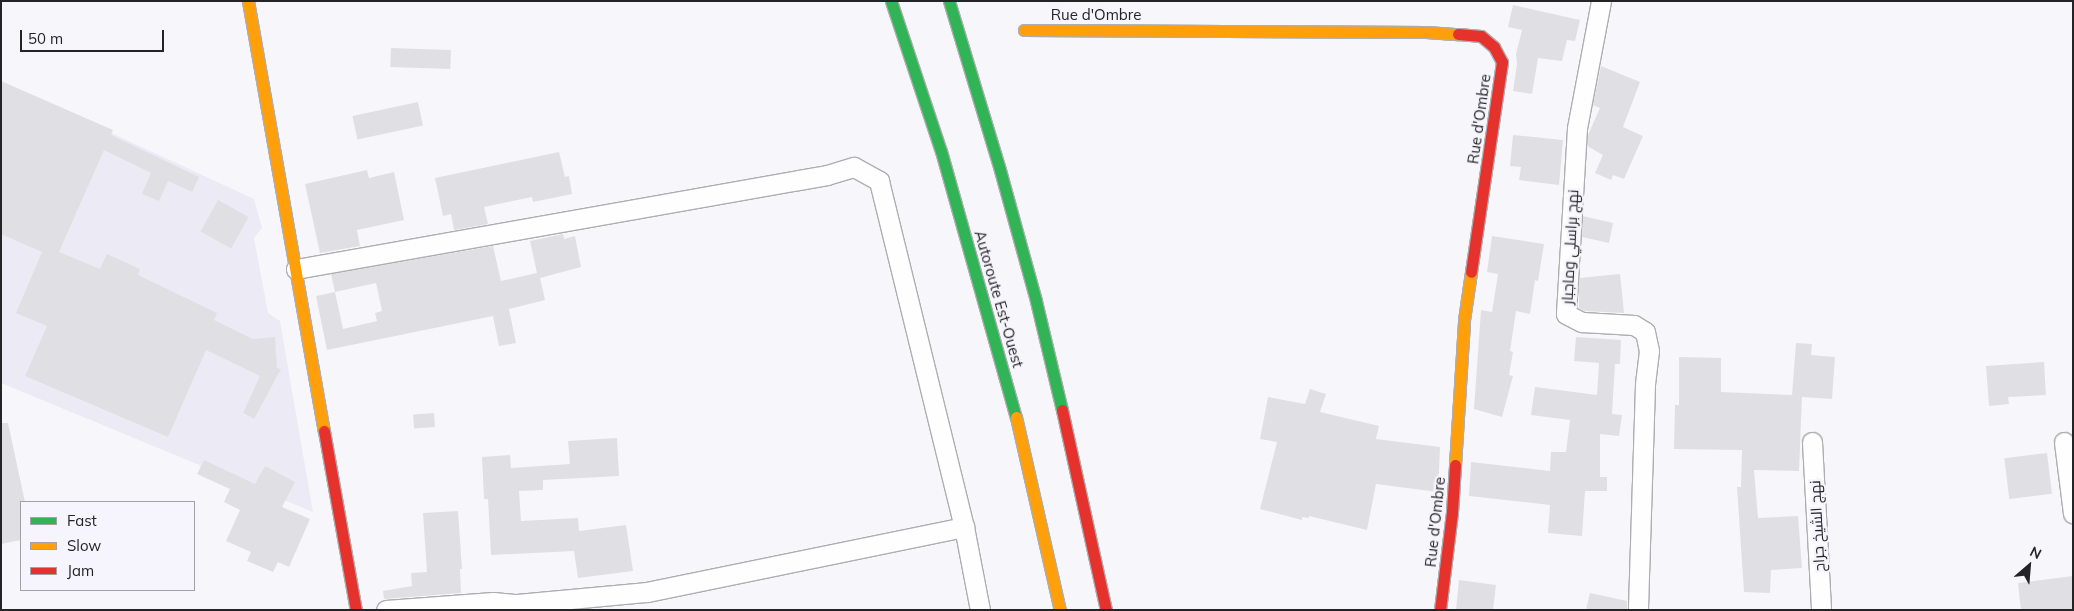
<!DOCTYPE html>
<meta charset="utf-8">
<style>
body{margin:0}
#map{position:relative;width:2074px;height:611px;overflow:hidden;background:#f7f7fb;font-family:Mulish,Cairo,sans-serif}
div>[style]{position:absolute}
.built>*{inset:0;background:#eceaf5}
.building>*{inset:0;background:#e0e0e4;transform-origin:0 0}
.roads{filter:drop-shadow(1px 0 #aeadb1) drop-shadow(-1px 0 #aeadb1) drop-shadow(0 1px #aeadb1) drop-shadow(0 -1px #aeadb1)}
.street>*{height:19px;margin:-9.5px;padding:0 9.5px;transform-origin:9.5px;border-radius:9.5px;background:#fefefe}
.fast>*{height:11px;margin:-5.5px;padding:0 5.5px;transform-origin:5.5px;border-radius:5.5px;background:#30b455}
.slow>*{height:11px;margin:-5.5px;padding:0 5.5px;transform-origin:5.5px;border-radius:5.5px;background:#ff9f0a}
.jam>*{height:11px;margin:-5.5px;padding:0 5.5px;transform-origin:5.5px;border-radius:5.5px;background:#e5322d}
span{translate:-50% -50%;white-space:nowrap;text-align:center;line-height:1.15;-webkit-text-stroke:4.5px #f6f5fd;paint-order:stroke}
.street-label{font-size:15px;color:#242326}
.frame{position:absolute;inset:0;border:2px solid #242326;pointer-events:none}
.legend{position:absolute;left:20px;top:501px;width:175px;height:90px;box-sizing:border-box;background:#f6f5fd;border:1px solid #a2a1a7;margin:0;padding:6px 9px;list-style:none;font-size:15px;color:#242326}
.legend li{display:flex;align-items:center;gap:10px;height:25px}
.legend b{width:25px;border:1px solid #a2a1a7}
.north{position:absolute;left:2004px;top:541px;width:50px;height:50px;-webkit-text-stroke:4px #f6f5fd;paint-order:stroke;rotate:27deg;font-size:14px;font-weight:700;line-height:20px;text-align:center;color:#242326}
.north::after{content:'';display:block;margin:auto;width:18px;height:22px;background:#242326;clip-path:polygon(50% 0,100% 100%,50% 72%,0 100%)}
.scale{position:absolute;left:20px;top:30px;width:144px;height:22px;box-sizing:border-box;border:2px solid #242326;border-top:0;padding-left:6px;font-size:15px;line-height:18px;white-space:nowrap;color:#242326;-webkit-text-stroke:4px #f6f5fd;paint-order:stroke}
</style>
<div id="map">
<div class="built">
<div style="clip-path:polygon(1px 82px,254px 199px,262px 228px,254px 238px,268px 313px,280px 321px,313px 512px,1px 383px)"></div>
</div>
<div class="building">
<div style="clip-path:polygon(1513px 5px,1580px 20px,1575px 41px,1567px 40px,1562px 61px,1538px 58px,1532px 94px,1513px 91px,1517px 64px,1516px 54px,1522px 30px,1508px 27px)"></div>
<div style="left:391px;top:48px;width:60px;height:19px;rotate:2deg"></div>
<div style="clip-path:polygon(1601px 66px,1640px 82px,1623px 127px,1643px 136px,1624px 179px,1613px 175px,1611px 180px,1595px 173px,1603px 155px,1587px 146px,1588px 135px,1600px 108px,1593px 105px)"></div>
<div style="clip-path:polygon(1px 81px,113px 130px,111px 135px,199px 177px,192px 192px,168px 181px,159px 201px,142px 194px,151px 173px,104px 150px,59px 252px,100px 269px,107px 254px,140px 269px,138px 275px,217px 313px,214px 320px,253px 339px,275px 337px,277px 368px,281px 369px,254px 419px,243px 413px,260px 376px,206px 350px,168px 437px,25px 376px,47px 326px,16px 313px,42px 252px,1px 234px)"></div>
<div style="left:418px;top:102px;width:24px;height:67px;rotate:78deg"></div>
<div style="clip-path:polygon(1513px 135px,1563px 140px,1559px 185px,1519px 180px,1521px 167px,1510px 166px)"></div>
<div style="clip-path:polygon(559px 152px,565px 177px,569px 176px,572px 194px,533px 202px,532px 197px,484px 207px,488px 224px,454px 230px,451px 214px,443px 216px,435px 178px)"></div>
<div style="clip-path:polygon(367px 170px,369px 178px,394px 172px,404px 220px,357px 230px,360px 246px,320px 253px,305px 184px)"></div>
<div style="left:218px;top:200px;width:35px;height:36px;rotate:29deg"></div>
<div style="clip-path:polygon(1583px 216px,1613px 223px,1609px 243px,1582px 237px)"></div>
<div style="clip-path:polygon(evenodd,563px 234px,564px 239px,575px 236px,581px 267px,540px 278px,545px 300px,509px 309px,516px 343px,499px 346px,493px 316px,327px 350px,316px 296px,335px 292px,331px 274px,493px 246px,501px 281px,537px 273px,530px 241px,563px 234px,376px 283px,382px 311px,375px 313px,377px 321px,343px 329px,335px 292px,376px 283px)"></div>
<div style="clip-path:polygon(1492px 236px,1544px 244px,1538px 281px,1535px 280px,1530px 314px,1516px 311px,1510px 351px,1513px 352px,1509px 375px,1513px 376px,1502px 417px,1474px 409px,1481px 310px,1492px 312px,1498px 274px,1487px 272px)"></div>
<div style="clip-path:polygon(1620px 274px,1624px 313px,1585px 311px,1579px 308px,1579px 278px)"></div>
<div style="clip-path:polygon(1576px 337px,1621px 340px,1620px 364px,1615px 364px,1612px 414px,1622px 415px,1619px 436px,1600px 434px,1600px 477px,1607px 477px,1607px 491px,1585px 491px,1582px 536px,1548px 533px,1550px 505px,1469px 496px,1471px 462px,1550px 471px,1551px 452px,1566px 452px,1570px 420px,1531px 415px,1535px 387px,1597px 395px,1599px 363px,1574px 361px)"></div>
<div style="clip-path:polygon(1796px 343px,1812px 344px,1811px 355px,1835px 357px,1832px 399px,1802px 397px,1799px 471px,1754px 470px,1758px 518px,1798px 516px,1802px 568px,1771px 570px,1770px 593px,1744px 592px,1737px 487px,1741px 487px,1742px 450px,1674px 449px,1675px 405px,1679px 405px,1679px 357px,1721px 358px,1721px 392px,1792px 395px)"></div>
<div style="clip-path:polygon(2044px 362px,2046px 395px,2008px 397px,2009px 404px,1989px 406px,1986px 366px)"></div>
<div style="clip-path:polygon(1310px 389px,1326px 394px,1320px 412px,1379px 426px,1376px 439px,1440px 447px,1438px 492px,1376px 484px,1367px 530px,1309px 516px,1309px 518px,1302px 517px,1302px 520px,1260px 509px,1277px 442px,1260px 439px,1268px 397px,1305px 404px)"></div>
<div style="left:434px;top:413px;width:14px;height:21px;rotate:86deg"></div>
<div style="clip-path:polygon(1px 423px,8px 423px,25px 502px,21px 502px,21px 540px,1px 544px)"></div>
<div style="clip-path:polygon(617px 438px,619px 476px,543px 480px,543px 490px,519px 491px,521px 521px,578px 518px,579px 531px,626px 525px,633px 571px,578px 578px,574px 551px,491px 555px,488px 499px,484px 499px,482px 457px,510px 455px,511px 468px,570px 464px,568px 441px)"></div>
<div style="left:2047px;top:453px;width:41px;height:43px;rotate:83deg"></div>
<div style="clip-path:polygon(204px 460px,255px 484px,265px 466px,295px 482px,282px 507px,310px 519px,289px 567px,278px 562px,273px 572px,247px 561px,251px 552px,226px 541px,240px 510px,224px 502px,230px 489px,197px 474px)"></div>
<div style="clip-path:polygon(458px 511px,462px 569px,460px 569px,461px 593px,384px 599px,383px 591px,412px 586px,411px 573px,427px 572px,423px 513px)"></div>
<div style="clip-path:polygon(2073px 576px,2073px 610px,2021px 610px,2018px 583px)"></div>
<div style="clip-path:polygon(1459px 580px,1496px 585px,1493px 610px,1456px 610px)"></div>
<div style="clip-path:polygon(1590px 593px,1627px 601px,1627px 610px,1586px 610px)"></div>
</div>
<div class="roads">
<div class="street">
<div style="left:1601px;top:1px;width:129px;rotate:100.7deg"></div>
<div style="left:1577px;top:128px;width:186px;rotate:93.4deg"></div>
<div style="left:1566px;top:314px;width:18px;rotate:27deg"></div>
<div style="left:1582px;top:322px;width:52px;rotate:3.3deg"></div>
<div style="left:1634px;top:325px;width:13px;rotate:32deg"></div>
<div style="left:1645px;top:332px;width:19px;rotate:78deg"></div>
<div style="left:1649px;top:351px;width:34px;rotate:97deg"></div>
<div style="left:1645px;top:385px;width:225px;rotate:91.8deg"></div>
<div style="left:296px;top:269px;width:539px;rotate:-10.04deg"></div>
<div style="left:827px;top:175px;width:28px;rotate:-17deg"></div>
<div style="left:854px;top:167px;width:29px;rotate:29deg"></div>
<div style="left:879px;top:181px;width:356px;rotate:76.2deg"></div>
<div style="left:964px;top:527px;width:85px;rotate:79.1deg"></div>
<div style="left:1812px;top:442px;width:168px;rotate:86.9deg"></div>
<div style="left:2064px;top:442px;width:72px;rotate:82.8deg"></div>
<div style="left:386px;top:610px;width:107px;rotate:-4.3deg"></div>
<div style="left:493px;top:602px;width:24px;rotate:5deg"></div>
<div style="left:517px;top:604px;width:131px;rotate:-5.3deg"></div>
<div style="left:647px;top:592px;width:324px;rotate:-11.6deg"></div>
</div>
<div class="fast">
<div style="left:891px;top:1px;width:158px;rotate:71.6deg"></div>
<div style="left:941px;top:151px;width:276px;rotate:74.3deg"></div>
<div style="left:949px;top:1px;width:177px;rotate:73.2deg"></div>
<div style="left:1000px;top:170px;width:136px;rotate:74.6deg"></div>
<div style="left:1036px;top:301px;width:112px;rotate:76.6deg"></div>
</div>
<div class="slow">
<div style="left:248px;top:1px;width:437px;rotate:80deg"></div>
<div style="left:1024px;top:30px;width:402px;rotate:0.3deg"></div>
<div style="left:1426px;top:32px;width:32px;rotate:4deg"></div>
<div style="left:1016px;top:417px;width:198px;rotate:77.2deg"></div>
<div style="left:1455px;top:465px;width:145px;rotate:-86.4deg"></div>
<div style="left:1464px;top:320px;width:49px;rotate:-81.7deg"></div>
</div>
<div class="jam">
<div style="left:1458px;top:34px;width:23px;rotate:5deg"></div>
<div style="left:1481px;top:36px;width:17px;rotate:40deg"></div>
<div style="left:1494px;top:47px;width:17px;rotate:62deg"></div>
<div style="left:1502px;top:62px;width:212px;rotate:98.4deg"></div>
<div style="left:1062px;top:410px;width:205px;rotate:77.6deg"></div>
<div style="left:324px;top:431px;width:182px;rotate:79.9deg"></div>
<div style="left:1440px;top:610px;width:99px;rotate:-83deg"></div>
<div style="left:1452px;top:512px;width:47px;rotate:-86.3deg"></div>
</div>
</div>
<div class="street-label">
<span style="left:1096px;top:15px">Rue d'Ombre</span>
<span style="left:1479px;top:119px;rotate:-82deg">Rue d'Ombre</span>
<span style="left:1570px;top:247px;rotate:-87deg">نهج براسلي وماجبار</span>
<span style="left:999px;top:299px;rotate:74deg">Autoroute Est-Ouest</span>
<span style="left:1435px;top:522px;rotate:-84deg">Rue d'Ombre</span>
<span style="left:1817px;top:526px;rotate:-93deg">نهج الشيخ جراح</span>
</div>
<div class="frame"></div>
<ul class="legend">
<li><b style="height:6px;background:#30b455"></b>Fast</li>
<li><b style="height:6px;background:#ff9f0a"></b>Slow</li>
<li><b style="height:6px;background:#e5322d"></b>Jam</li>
</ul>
<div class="north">N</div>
<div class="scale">50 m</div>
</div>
